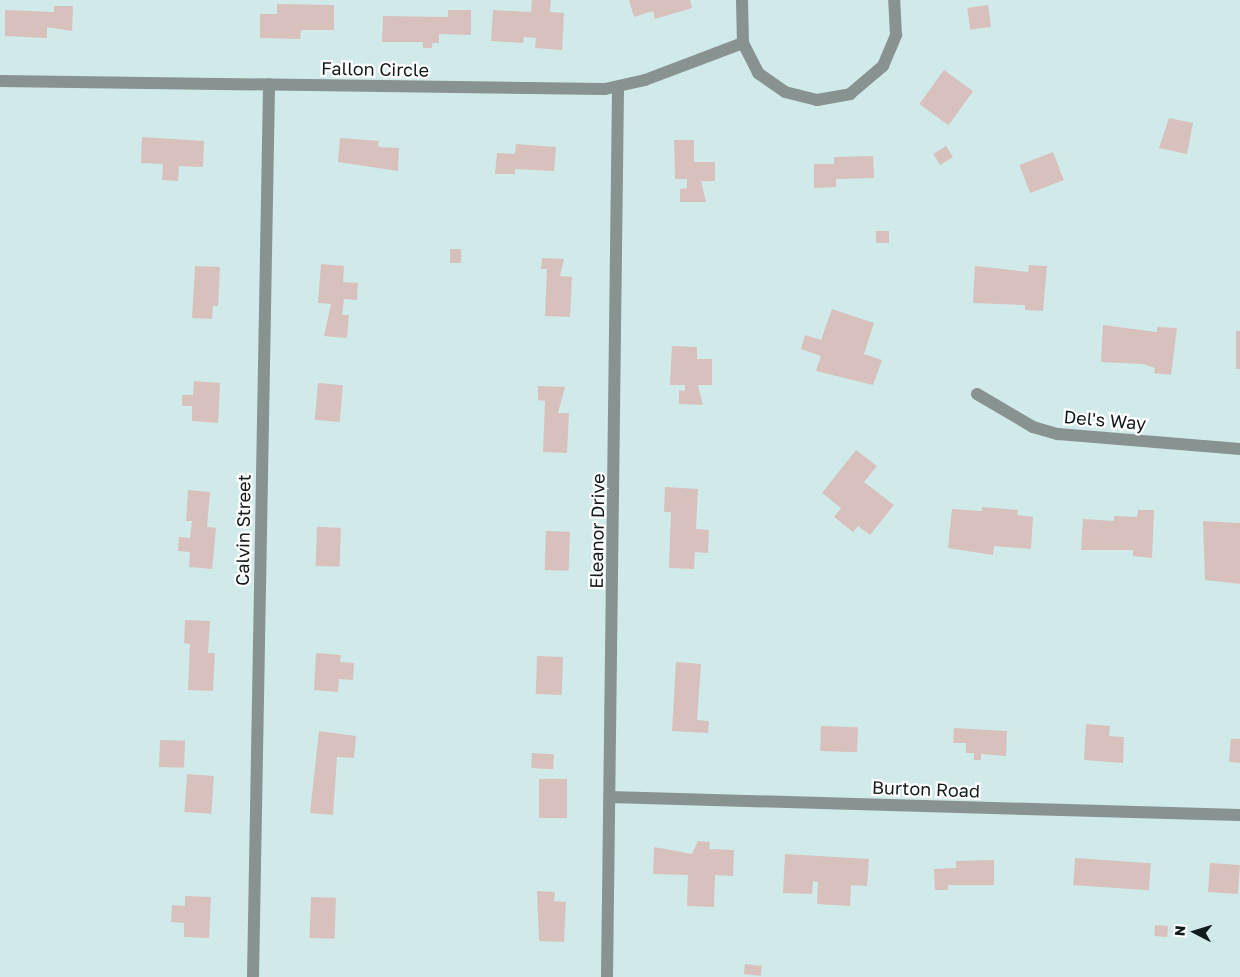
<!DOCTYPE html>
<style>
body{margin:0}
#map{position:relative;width:1240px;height:977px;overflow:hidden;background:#d0eae9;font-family:"Golos Text",sans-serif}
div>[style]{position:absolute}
.building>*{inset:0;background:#d8c1bc;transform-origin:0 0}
.minor>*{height:12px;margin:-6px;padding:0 6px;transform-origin:6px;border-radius:6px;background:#879291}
span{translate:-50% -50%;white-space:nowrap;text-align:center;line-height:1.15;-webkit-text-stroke:4.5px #fff;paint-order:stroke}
.street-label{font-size:18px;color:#121b1b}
.north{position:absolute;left:1170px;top:907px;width:50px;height:50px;-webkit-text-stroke:4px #fff;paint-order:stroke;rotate:275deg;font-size:14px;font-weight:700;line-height:20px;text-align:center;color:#121b1b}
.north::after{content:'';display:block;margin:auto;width:18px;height:22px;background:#121b1b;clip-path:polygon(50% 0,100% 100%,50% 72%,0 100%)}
</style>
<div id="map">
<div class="building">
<div style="clip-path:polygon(532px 0,551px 0,550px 12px,564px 13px,562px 50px,535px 48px,536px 38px,524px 37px,523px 43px,491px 41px,493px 10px,531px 12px)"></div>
<div style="clip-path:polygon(629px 0,690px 0,692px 8px,655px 19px,653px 11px,634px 17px)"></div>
<div style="clip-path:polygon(277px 4px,334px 5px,334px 30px,301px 30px,300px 39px,260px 38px,260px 14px,277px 14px)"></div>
<div style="left:988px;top:5px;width:22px;height:21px;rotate:82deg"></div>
<div style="clip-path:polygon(54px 6px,73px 6px,72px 31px,47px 27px,47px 38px,5px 36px,5px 10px,54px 12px)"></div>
<div style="clip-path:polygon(448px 10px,471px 10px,471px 35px,439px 34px,439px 43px,432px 43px,432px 48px,423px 48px,423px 42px,382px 42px,383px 16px,448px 17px)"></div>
<div style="left:944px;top:70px;width:36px;height:42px;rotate:36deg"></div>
<div style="clip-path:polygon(1169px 118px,1193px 123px,1187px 154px,1159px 148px)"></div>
<div style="clip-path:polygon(142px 137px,204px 141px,203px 167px,179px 166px,178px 181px,162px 180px,163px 164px,141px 163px)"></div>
<div style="clip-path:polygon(340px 138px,379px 141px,378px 147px,399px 148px,398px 171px,338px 162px)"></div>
<div style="clip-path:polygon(674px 140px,694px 140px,694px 162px,715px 162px,715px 181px,701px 181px,706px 202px,680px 202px,680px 189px,687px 188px,687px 179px,675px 179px)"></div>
<div style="clip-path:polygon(516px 144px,556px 147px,554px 171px,515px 169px,515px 174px,495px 174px,497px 153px,515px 154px)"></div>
<div style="left:946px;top:146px;width:13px;height:15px;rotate:58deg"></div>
<div style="left:1053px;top:152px;width:30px;height:36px;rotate:69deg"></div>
<div style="clip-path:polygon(873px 156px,874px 178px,836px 179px,836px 187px,814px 188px,814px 164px,834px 164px,834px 157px)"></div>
<div style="left:889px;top:231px;width:12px;height:13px;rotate:90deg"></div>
<div style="left:450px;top:249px;width:11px;height:14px"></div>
<div style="clip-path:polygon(542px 258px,564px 259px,560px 276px,572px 277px,570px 317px,545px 316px,547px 269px,541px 269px)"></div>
<div style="clip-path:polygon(321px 264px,344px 266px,343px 282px,358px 283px,357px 300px,344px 299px,342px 315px,349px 315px,347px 338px,324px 336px,331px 304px,318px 303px)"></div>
<div style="clip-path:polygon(1029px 265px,1047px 266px,1043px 311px,1025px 310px,1025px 305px,973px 303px,975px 266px,1028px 272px)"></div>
<div style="clip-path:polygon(195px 266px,220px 267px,218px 306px,213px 306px,212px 319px,192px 318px)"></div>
<div style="clip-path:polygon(832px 309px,874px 323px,864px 354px,882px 360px,873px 385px,816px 371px,821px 356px,801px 349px,805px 335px,821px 340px)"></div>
<div style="clip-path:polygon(1103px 325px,1157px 332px,1157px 327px,1177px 328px,1171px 375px,1154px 373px,1155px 368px,1143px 364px,1101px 362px)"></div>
<div style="left:1236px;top:331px;width:4px;height:38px"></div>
<div style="clip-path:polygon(672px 346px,697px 347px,697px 359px,712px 359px,712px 385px,698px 385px,703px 405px,679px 404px,679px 390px,685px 391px,685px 385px,670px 385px)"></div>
<div style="clip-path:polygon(194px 381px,220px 383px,218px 423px,192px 421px,192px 406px,182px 406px,182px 395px,193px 395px)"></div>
<div style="left:318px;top:383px;width:25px;height:37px;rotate:5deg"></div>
<div style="clip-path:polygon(538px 386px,565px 387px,558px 413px,569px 413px,567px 453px,543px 452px,545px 401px,538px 400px)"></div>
<div style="clip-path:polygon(856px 450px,877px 466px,864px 482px,894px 505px,870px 535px,858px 526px,853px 532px,834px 517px,841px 508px,822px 493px)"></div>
<div style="clip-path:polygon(665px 487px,698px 489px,696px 529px,709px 530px,708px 553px,695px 552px,694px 569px,669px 568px,671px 512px,664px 512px)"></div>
<div style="clip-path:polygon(188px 490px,210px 492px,207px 527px,216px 528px,212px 569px,189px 567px,190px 552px,178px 551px,179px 537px,190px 538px,192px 521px,186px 521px)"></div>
<div style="clip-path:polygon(982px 507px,1018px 510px,1017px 515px,1033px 517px,1031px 549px,994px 546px,993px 555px,948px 548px,952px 509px,982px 511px)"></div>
<div style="clip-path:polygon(1138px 510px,1154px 510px,1152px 558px,1133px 556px,1133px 550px,1081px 550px,1083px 519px,1114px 521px,1114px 516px,1137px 517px)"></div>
<div style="clip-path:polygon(1203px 521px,1240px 523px,1240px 584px,1205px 580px)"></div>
<div style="left:317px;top:527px;width:24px;height:39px;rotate:2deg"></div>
<div style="left:546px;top:531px;width:24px;height:39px;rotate:2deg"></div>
<div style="clip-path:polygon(185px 620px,210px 621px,208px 653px,215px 653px,213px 691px,188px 690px,190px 644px,184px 643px)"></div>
<div style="clip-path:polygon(316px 653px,341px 655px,340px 662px,354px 663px,353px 680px,339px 679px,338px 692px,314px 690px)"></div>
<div style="left:537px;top:656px;width:26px;height:38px;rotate:2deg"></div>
<div style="clip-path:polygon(676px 662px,701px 664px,697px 720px,709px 721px,708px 733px,672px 731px)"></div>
<div style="clip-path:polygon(1086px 724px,1110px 726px,1109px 736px,1124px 737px,1123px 763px,1084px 760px)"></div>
<div style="left:821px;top:726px;width:37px;height:25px;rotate:2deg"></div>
<div style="clip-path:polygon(954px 728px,1007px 731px,1006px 756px,981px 754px,981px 760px,974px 760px,974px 753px,966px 753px,966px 743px,953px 743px)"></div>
<div style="clip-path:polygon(319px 731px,356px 736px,354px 758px,337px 757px,333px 815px,310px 813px)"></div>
<div style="clip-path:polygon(1231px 739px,1240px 739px,1240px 763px,1229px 762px)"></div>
<div style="left:160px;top:740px;width:25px;height:27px;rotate:2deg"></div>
<div style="left:532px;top:753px;width:22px;height:15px;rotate:3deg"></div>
<div style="left:187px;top:774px;width:27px;height:38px;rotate:4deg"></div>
<div style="left:539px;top:779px;width:28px;height:39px"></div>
<div style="clip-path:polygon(698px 841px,710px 842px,709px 849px,734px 850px,733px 876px,715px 875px,714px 907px,687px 906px,688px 875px,653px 874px,654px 847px,692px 854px)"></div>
<div style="clip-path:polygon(785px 854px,869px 859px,867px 886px,851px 885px,850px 906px,817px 904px,818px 882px,813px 881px,812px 894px,783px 893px)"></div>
<div style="left:1075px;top:858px;width:76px;height:27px;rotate:4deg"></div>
<div style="clip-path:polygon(994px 860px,994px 885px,948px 885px,948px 890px,935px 890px,934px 869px,956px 868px,956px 861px)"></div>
<div style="left:1210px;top:863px;width:30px;height:29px;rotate:4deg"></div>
<div style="clip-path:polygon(537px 891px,555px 892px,554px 901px,566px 902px,564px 942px,539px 941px)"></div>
<div style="clip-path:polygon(185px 896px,211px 897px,209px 938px,184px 937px,184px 923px,171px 922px,172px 905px,185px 906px)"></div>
<div style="left:311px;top:897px;width:25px;height:41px;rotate:2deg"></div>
<div style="left:1155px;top:925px;width:13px;height:11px;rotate:4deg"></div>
<div style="left:745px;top:964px;width:17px;height:10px;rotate:7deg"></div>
</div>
<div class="minor">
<div style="left:742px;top:0;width:43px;rotate:88.7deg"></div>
<div style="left:743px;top:43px;width:34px;rotate:63deg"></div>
<div style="left:758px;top:73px;width:33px;rotate:35deg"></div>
<div style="left:785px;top:92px;width:33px;rotate:14deg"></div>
<div style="left:817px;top:100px;width:34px;rotate:-10deg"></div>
<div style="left:850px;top:94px;width:43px;rotate:-40.3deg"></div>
<div style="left:883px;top:66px;width:34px;rotate:-67deg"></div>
<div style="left:896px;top:35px;width:35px;rotate:-93deg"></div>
<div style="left:0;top:81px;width:605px;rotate:0.76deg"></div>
<div style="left:605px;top:89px;width:41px;rotate:-12.7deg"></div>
<div style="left:645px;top:80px;width:105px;rotate:-20.7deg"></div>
<div style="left:977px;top:394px;width:65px;rotate:30.5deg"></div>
<div style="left:1033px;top:427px;width:26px;rotate:16deg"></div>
<div style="left:1058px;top:434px;width:183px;rotate:4.7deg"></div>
<div style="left:610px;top:797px;width:630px;rotate:1.64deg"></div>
<div style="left:253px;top:977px;width:893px;rotate:-88.97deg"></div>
<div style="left:607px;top:977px;width:890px;rotate:-89.29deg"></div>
</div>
<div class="street-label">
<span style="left:375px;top:69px;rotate:1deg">Fallon Circle</span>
<span style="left:1105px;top:420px;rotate:5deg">Del's Way</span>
<span style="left:243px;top:530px;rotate:-89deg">Calvin Street</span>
<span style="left:597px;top:531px;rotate:-89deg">Eleanor Drive</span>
<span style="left:926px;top:789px;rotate:2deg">Burton Road</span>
</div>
<div class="north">N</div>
</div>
